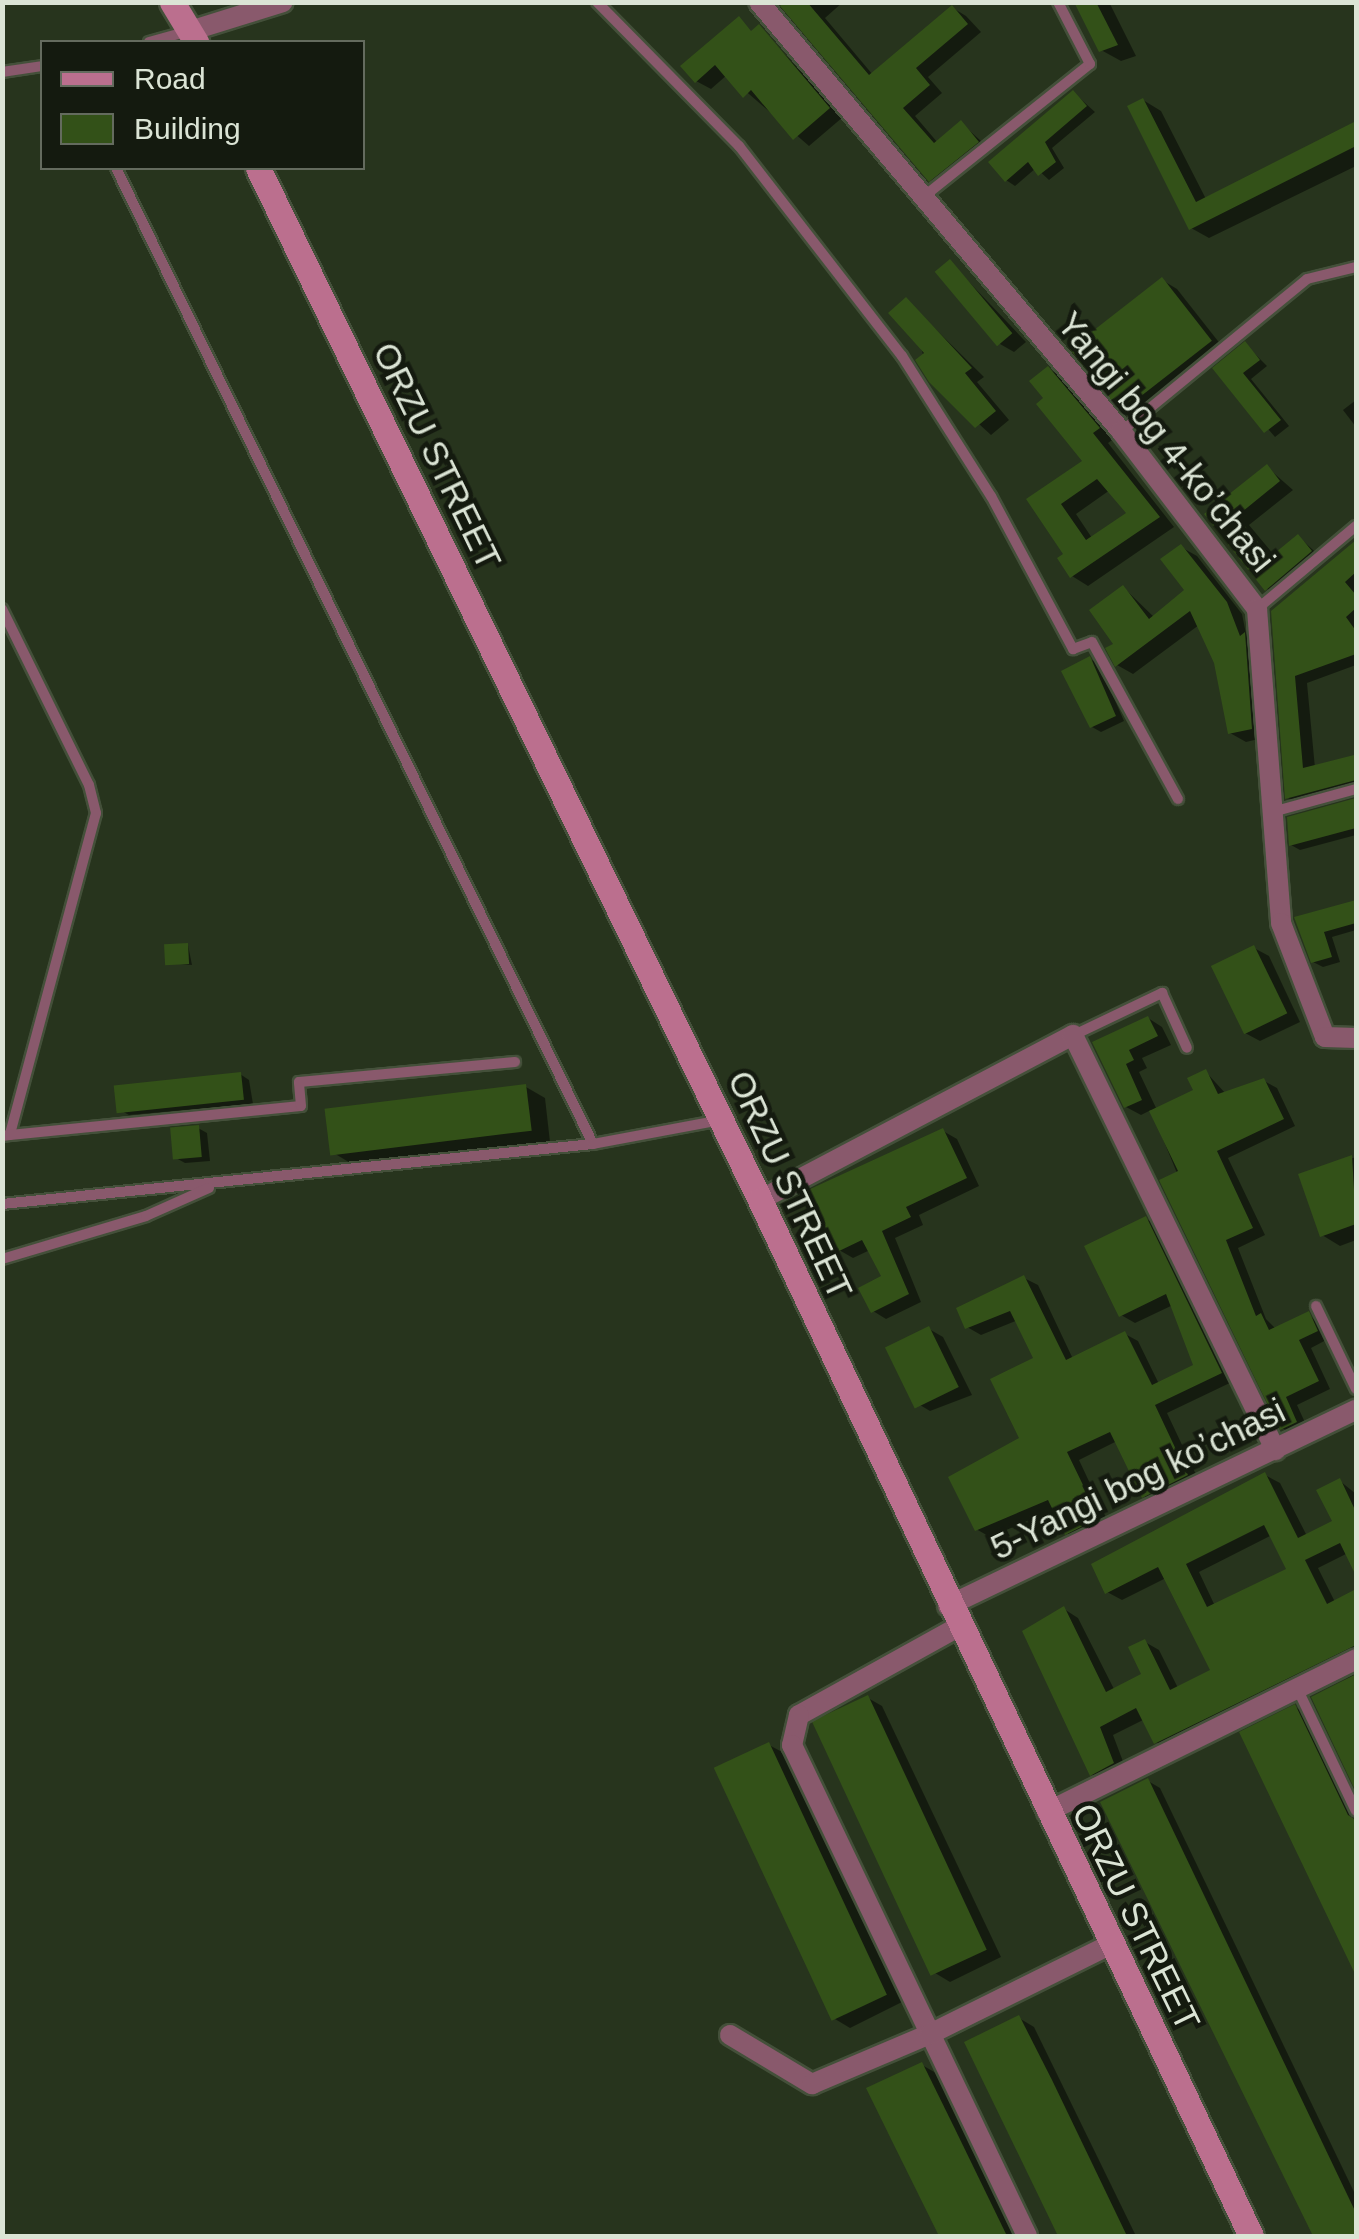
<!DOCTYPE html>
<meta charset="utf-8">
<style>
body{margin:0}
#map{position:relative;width:1359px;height:2239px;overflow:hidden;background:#27341d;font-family:Helvetica,sans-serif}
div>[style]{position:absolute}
.shadow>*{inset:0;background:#0007}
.building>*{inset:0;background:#335118;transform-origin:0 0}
.roads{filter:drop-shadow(2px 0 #44503a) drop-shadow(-2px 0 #44503a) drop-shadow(0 2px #44503a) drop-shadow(0 -2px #44503a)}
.lane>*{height:10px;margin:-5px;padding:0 5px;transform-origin:5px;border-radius:5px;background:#89596c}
.street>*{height:20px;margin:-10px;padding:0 10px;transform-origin:10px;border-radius:10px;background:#89596c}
.secondary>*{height:25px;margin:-12.5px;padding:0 12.5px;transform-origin:12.5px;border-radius:12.5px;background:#bb6f8e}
span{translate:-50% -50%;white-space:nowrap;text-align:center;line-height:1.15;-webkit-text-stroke:9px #141a0f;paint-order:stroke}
.street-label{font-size:35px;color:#dbe4d5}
.frame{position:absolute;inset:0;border:5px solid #dbe4d5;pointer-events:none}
.legend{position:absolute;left:40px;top:40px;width:325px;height:130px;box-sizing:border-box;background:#141a0f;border:2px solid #646b5e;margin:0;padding:12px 18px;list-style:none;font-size:30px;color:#dbe4d5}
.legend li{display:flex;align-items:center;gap:20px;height:50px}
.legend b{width:50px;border:2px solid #646b5e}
</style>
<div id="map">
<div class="shadow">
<div style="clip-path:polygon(778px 2px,843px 2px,825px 18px,873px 75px,953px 8px,966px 16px,981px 32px,928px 77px,942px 93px,915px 116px,938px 143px,961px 123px,991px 150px,944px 188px,930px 180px)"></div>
<div style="clip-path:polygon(1077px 2px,1109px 2px,1136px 56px,1121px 61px,1101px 50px)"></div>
<div style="clip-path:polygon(764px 32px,843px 117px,809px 146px,727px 75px,711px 89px,696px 81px,743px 36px)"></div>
<div style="clip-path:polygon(1074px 93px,1095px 112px,1052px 148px,1064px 168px,1049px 180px,1036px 168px,1015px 186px,1006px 180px)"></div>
<div style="clip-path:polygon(1143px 100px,1161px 111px,1206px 199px,1356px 125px,1356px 166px,1209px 238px,1191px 228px)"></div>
<div style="clip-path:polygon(950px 262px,1026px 342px,1014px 352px,1000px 344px)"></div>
<div style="clip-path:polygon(1162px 280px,1177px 289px,1225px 350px,1138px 417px,1123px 409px)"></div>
<div style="clip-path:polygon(906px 300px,984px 377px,977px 382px,1009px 420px,991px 435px,931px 380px)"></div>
<div style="clip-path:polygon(1245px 344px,1267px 366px,1251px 379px,1289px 426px,1275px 437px,1216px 369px)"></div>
<div style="clip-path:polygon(evenodd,1049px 369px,1065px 379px,1115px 438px,1108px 443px,1174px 527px,1088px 586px,1072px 576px,1067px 555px,1030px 500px,1085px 461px,1046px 398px,1049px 369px,1110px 490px,1129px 514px,1092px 538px,1076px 514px,1110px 490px)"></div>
<div style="clip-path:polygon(1356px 400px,1356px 427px,1343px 410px)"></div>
<div style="clip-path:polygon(1267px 467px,1293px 490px,1249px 525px,1275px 556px,1299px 537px,1325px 561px,1281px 597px,1267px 589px,1207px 514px)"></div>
<div style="clip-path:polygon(1356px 542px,1356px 665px,1307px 683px,1315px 768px,1356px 759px,1356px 792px,1300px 805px,1288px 798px,1274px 612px)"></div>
<div style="clip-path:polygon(1181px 547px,1197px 556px,1242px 614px,1267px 737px,1246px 742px,1230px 733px,1216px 662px,1199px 625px,1133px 674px,1117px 665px,1124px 588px,1155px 618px,1188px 591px)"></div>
<div style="clip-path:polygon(1090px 659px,1099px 664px,1124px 721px,1101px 732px,1092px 727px)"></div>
<div style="clip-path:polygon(1356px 801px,1356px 835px,1300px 850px,1291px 845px,1289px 819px)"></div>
<div style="clip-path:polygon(1356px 903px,1356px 930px,1332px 937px,1340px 962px,1323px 967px,1313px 962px,1298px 919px)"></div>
<div style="clip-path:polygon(188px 945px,192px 965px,168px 963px)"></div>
<div style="clip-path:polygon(1254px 948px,1269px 956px,1300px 1022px,1260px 1041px,1245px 1033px)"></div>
<div style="clip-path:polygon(1148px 1018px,1162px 1027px,1171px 1045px,1142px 1058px,1147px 1068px,1139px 1072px,1157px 1110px,1196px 1091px,1206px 1072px,1226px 1094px,1264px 1081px,1277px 1088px,1295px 1126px,1228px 1158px,1265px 1235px,1238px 1248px,1266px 1319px,1276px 1329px,1309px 1314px,1330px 1338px,1311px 1348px,1330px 1389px,1297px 1405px,1308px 1429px,1295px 1435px,1282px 1428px,1151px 1110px,1141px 1115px,1126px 1107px,1095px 1044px)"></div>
<div style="clip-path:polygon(240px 1074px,249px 1080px,253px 1104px,129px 1115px,120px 1110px)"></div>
<div style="clip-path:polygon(526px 1087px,545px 1098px,550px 1142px,352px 1164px,332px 1152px)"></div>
<div style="clip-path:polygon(198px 1128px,207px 1133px,210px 1161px,185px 1163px,176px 1158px)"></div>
<div style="clip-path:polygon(943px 1131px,957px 1139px,979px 1186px,919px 1215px,923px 1225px,895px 1238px,921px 1302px,886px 1319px,873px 1311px,884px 1278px,870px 1250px,853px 1258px,839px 1250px)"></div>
<div style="clip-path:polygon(1356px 1157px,1356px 1240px,1340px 1246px,1322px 1235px,1301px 1175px)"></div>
<div style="clip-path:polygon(1146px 1219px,1159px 1226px,1234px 1381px,1167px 1413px,1200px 1483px,1157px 1504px,1144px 1496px,1117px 1441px,1079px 1460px,1110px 1526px,1080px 1541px,1067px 1533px,1055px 1509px,990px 1537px,976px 1529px,1023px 1439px,1036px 1360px,1018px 1320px,981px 1335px,967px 1327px,1024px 1278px,1038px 1285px,1073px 1359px,1125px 1334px,1138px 1341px,1159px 1384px,1196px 1366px,1173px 1305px,1135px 1323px,1121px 1315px)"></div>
<div style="clip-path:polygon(929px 1329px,943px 1337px,972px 1395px,930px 1411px,915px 1402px)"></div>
<div style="clip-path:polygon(evenodd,1265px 1475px,1280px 1483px,1307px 1536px,1335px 1522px,1340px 1481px,1356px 1494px,1356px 1571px,1348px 1553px,1318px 1568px,1335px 1602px,1356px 1592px,1356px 1663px,1171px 1750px,1156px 1742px,1145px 1719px,1113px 1735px,1127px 1772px,1106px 1782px,1091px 1774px,1064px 1609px,1078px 1618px,1115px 1691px,1145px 1676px,1145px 1642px,1159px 1650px,1178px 1688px,1213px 1672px,1166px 1578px,1122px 1600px,1107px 1592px,1265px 1475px,1272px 1535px,1289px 1570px,1215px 1606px,1199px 1572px,1272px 1535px)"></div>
<div style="clip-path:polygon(1356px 1673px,1356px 1786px,1314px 1698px)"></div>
<div style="clip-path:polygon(868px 1698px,882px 1706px,1001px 1957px,950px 1982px,935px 1973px)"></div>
<div style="clip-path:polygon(1295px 1707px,1310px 1716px,1356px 1813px,1356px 1970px,1243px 1733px)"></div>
<div style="clip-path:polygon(769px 1745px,784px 1753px,902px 2002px,850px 2028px,835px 2019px)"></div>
<div style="clip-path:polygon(1148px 1781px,1160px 1788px,1356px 2196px,1356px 2236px,1315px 2236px,1103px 1803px)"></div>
<div style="clip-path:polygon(1019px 2018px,1034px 2027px,1136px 2236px,1061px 2236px,967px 2043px)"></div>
<div style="clip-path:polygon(922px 2065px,936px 2073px,1016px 2236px,941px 2236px,870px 2089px)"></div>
</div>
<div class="building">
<div style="clip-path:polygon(784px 2px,807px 2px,869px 75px,952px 5px,968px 24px,916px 68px,930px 85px,903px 108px,934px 143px,961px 120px,979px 142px,929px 182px,780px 6px)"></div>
<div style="clip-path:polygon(1074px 2px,1096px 2px,1118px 45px,1099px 52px)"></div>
<div style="clip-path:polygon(739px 16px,751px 31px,759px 24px,830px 108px,793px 140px,751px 90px,743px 98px,715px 65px,695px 83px,680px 66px)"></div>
<div style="clip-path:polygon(1073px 90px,1087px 106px,1045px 142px,1056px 162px,1038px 176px,1028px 162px,1005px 182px,988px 162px)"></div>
<div style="clip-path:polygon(1143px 98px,1196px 202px,1356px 121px,1356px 146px,1189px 230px,1127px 106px)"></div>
<div style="left:950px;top:259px;width:97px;height:20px;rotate:50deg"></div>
<div style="left:1162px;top:277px;width:81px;height:117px;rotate:52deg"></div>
<div style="clip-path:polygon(906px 297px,972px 368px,965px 373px,996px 411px,975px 428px,929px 382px,915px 360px,924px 353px,888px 313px)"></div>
<div style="clip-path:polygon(1245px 341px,1260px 360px,1243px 373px,1281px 420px,1264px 433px,1212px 368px)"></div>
<div style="clip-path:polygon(evenodd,1048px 366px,1100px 428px,1093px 433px,1160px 517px,1070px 578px,1057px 558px,1063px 554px,1026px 499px,1082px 461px,1036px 404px,1043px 398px,1029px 381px,1048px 366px,1097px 479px,1126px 513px,1086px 540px,1061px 504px,1097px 479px)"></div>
<div style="clip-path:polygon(1267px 464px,1280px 481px,1237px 516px,1270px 557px,1298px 534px,1312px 551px,1265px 591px,1204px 514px)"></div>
<div style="clip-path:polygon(1356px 540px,1356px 572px,1345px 582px,1356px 595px,1356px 608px,1346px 617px,1356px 631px,1356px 654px,1295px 676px,1303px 768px,1354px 755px,1356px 780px,1285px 799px,1271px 611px)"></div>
<div style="clip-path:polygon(1181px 544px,1227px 602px,1240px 636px,1245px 632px,1252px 729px,1228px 734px,1214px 663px,1190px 611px,1115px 667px,1105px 648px,1113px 644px,1089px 610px,1123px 585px,1149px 619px,1184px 590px,1160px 559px)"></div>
<div style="clip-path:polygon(1090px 656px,1116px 716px,1090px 728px,1061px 671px)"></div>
<div style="clip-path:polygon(1356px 798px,1356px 828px,1289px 846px,1287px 817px)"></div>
<div style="clip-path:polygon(1356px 900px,1356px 923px,1324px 932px,1332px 957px,1311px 963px,1294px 917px)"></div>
<div style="left:188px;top:943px;width:21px;height:24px;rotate:87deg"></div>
<div style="left:1254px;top:945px;width:76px;height:48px;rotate:64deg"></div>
<div style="clip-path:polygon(1148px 1016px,1158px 1036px,1129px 1050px,1134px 1060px,1126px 1064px,1142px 1100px,1124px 1108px,1092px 1042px)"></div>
<div style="clip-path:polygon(1206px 1069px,1218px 1094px,1264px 1078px,1284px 1119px,1217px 1151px,1253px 1228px,1226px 1240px,1256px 1316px,1261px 1313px,1269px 1330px,1309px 1311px,1318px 1331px,1299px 1340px,1319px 1381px,1286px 1397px,1297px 1422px,1280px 1430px,1159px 1180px,1178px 1171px,1149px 1111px,1193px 1090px,1187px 1078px)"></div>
<div style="left:241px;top:1072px;width:28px;height:128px;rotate:84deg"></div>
<div style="left:526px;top:1084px;width:47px;height:203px;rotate:83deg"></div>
<div style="left:199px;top:1125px;width:32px;height:29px;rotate:85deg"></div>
<div style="clip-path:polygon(943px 1128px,967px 1178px,906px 1207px,911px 1217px,882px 1231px,909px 1294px,871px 1313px,858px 1288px,881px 1276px,862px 1240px,837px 1252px,808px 1190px)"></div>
<div style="clip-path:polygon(1352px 1155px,1356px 1224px,1320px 1237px,1298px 1174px)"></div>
<div style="clip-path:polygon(1146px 1216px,1222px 1373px,1155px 1405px,1188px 1475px,1142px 1498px,1110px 1432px,1067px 1452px,1099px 1518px,1065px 1535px,1048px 1500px,975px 1531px,948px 1477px,1019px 1438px,990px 1379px,1033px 1358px,1010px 1311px,965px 1329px,956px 1308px,1024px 1275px,1066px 1360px,1125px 1331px,1152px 1385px,1193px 1365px,1166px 1294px,1119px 1317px,1084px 1246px)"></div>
<div style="left:929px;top:1326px;width:68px;height:49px;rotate:64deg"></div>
<div style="clip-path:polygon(evenodd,1265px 1472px,1298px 1538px,1332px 1521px,1316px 1490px,1340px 1478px,1356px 1512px,1356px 1576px,1340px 1543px,1305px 1560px,1327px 1604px,1356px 1589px,1356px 1645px,1154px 1744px,1136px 1708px,1100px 1727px,1114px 1763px,1090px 1776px,1022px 1631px,1064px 1606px,1106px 1692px,1141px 1674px,1128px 1647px,1145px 1639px,1170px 1690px,1210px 1670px,1158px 1567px,1105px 1594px,1091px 1564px,1265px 1472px,1264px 1525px,1286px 1569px,1207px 1607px,1186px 1564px,1264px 1525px)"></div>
<div style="clip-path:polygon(1356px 1674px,1356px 1792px,1311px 1697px)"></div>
<div style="left:868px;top:1695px;width:281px;height:62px;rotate:65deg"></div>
<div style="clip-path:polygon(1295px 1704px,1348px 1815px,1356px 1820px,1356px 1976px,1239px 1732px)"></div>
<div style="left:769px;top:1742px;width:279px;height:61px;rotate:65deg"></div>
<div style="clip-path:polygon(1148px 1778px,1356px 2213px,1356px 2236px,1313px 2236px,1100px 1802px)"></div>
<div style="clip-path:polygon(1019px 2015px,1052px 2080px,1127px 2236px,1058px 2236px,964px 2042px)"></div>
<div style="clip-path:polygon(922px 2062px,954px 2127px,1007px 2236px,939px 2236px,892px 2141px,866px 2088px)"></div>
</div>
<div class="roads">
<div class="lane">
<div style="left:597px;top:2px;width:202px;rotate:45.4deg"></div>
<div style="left:739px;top:146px;width:266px;rotate:52.2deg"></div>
<div style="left:902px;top:356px;width:166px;rotate:57.6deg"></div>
<div style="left:991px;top:496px;width:174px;rotate:61.8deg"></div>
<div style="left:1073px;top:649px;width:20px;rotate:-20deg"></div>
<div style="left:1092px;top:642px;width:179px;rotate:61.3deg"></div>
<div style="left:149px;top:42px;width:41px;rotate:-15.4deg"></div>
<div style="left:2px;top:72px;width:40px;rotate:-8.5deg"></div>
<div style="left:116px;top:168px;width:1086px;rotate:63.95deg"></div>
<div style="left:922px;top:198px;width:215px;rotate:-38.6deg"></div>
<div style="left:1090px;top:64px;width:70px;rotate:-117.3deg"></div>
<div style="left:1122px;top:431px;width:239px;rotate:-39.4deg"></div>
<div style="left:1307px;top:279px;width:50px;rotate:-13.8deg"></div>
<div style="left:2px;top:609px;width:196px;rotate:63.7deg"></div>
<div style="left:89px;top:785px;width:29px;rotate:76deg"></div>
<div style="left:96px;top:813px;width:333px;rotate:105deg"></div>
<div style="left:10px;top:1135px;width:8px;rotate:173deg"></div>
<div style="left:1257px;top:609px;width:129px;rotate:-40deg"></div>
<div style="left:1272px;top:812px;width:87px;rotate:-15.3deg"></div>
<div style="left:1074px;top:1035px;width:98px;rotate:-25.5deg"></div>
<div style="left:1162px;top:993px;width:60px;rotate:65.6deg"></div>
<div style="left:10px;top:1135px;width:292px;rotate:-5.7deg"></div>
<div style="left:301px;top:1106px;width:24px;rotate:-95deg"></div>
<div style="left:299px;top:1082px;width:217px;rotate:-5.3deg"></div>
<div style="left:2px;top:1204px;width:594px;rotate:-5.8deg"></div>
<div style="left:593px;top:1144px;width:130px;rotate:-10.6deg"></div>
<div style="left:2px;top:1259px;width:150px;rotate:-16.6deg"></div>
<div style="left:146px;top:1216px;width:69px;rotate:-24deg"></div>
<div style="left:1316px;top:1306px;width:92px;rotate:64.3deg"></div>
<div style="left:1297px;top:1688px;width:136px;rotate:64.4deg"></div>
</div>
<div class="street">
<div style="left:759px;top:2px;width:561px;rotate:49.84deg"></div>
<div style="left:1121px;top:431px;width:224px;rotate:52.6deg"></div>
<div style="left:1257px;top:609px;width:315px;rotate:85.6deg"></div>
<div style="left:1281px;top:923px;width:122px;rotate:68.9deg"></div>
<div style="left:1325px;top:1037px;width:31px;rotate:2deg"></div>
<div style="left:190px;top:31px;width:97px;rotate:-17.3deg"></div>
<div style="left:760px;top:1200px;width:354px;rotate:-27.8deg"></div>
<div style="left:1073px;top:1035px;width:462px;rotate:64deg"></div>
<div style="left:948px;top:1606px;width:453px;rotate:-25.7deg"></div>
<div style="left:958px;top:1627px;width:182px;rotate:151deg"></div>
<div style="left:799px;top:1715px;width:31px;rotate:103deg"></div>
<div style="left:792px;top:1745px;width:544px;rotate:64.42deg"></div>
<div style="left:1047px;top:1812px;width:345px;rotate:-26.3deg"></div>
<div style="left:730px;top:2035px;width:96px;rotate:30.9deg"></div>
<div style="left:812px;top:2084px;width:128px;rotate:-23deg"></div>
<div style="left:930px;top:2034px;width:202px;rotate:-26.4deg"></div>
</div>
<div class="secondary">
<div style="left:172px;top:2px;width:47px;rotate:59deg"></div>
<div style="left:258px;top:168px;width:1148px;rotate:64.06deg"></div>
<div style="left:760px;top:1200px;width:1146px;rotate:64.64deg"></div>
</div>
</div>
<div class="street-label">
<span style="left:1166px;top:442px;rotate:51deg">Yangi bog 4-koʼchasi</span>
<span style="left:437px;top:456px;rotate:64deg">ORZU STREET</span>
<span style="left:790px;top:1185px;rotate:65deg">ORZU STREET</span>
<span style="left:1138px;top:1479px;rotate:-26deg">5-Yangi bog koʼchasi</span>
<span style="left:1136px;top:1917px;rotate:64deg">ORZU STREET</span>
</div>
<div class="frame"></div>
<ul class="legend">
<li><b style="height:12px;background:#bb6f8e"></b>Road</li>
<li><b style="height:28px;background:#335118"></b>Building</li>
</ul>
</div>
